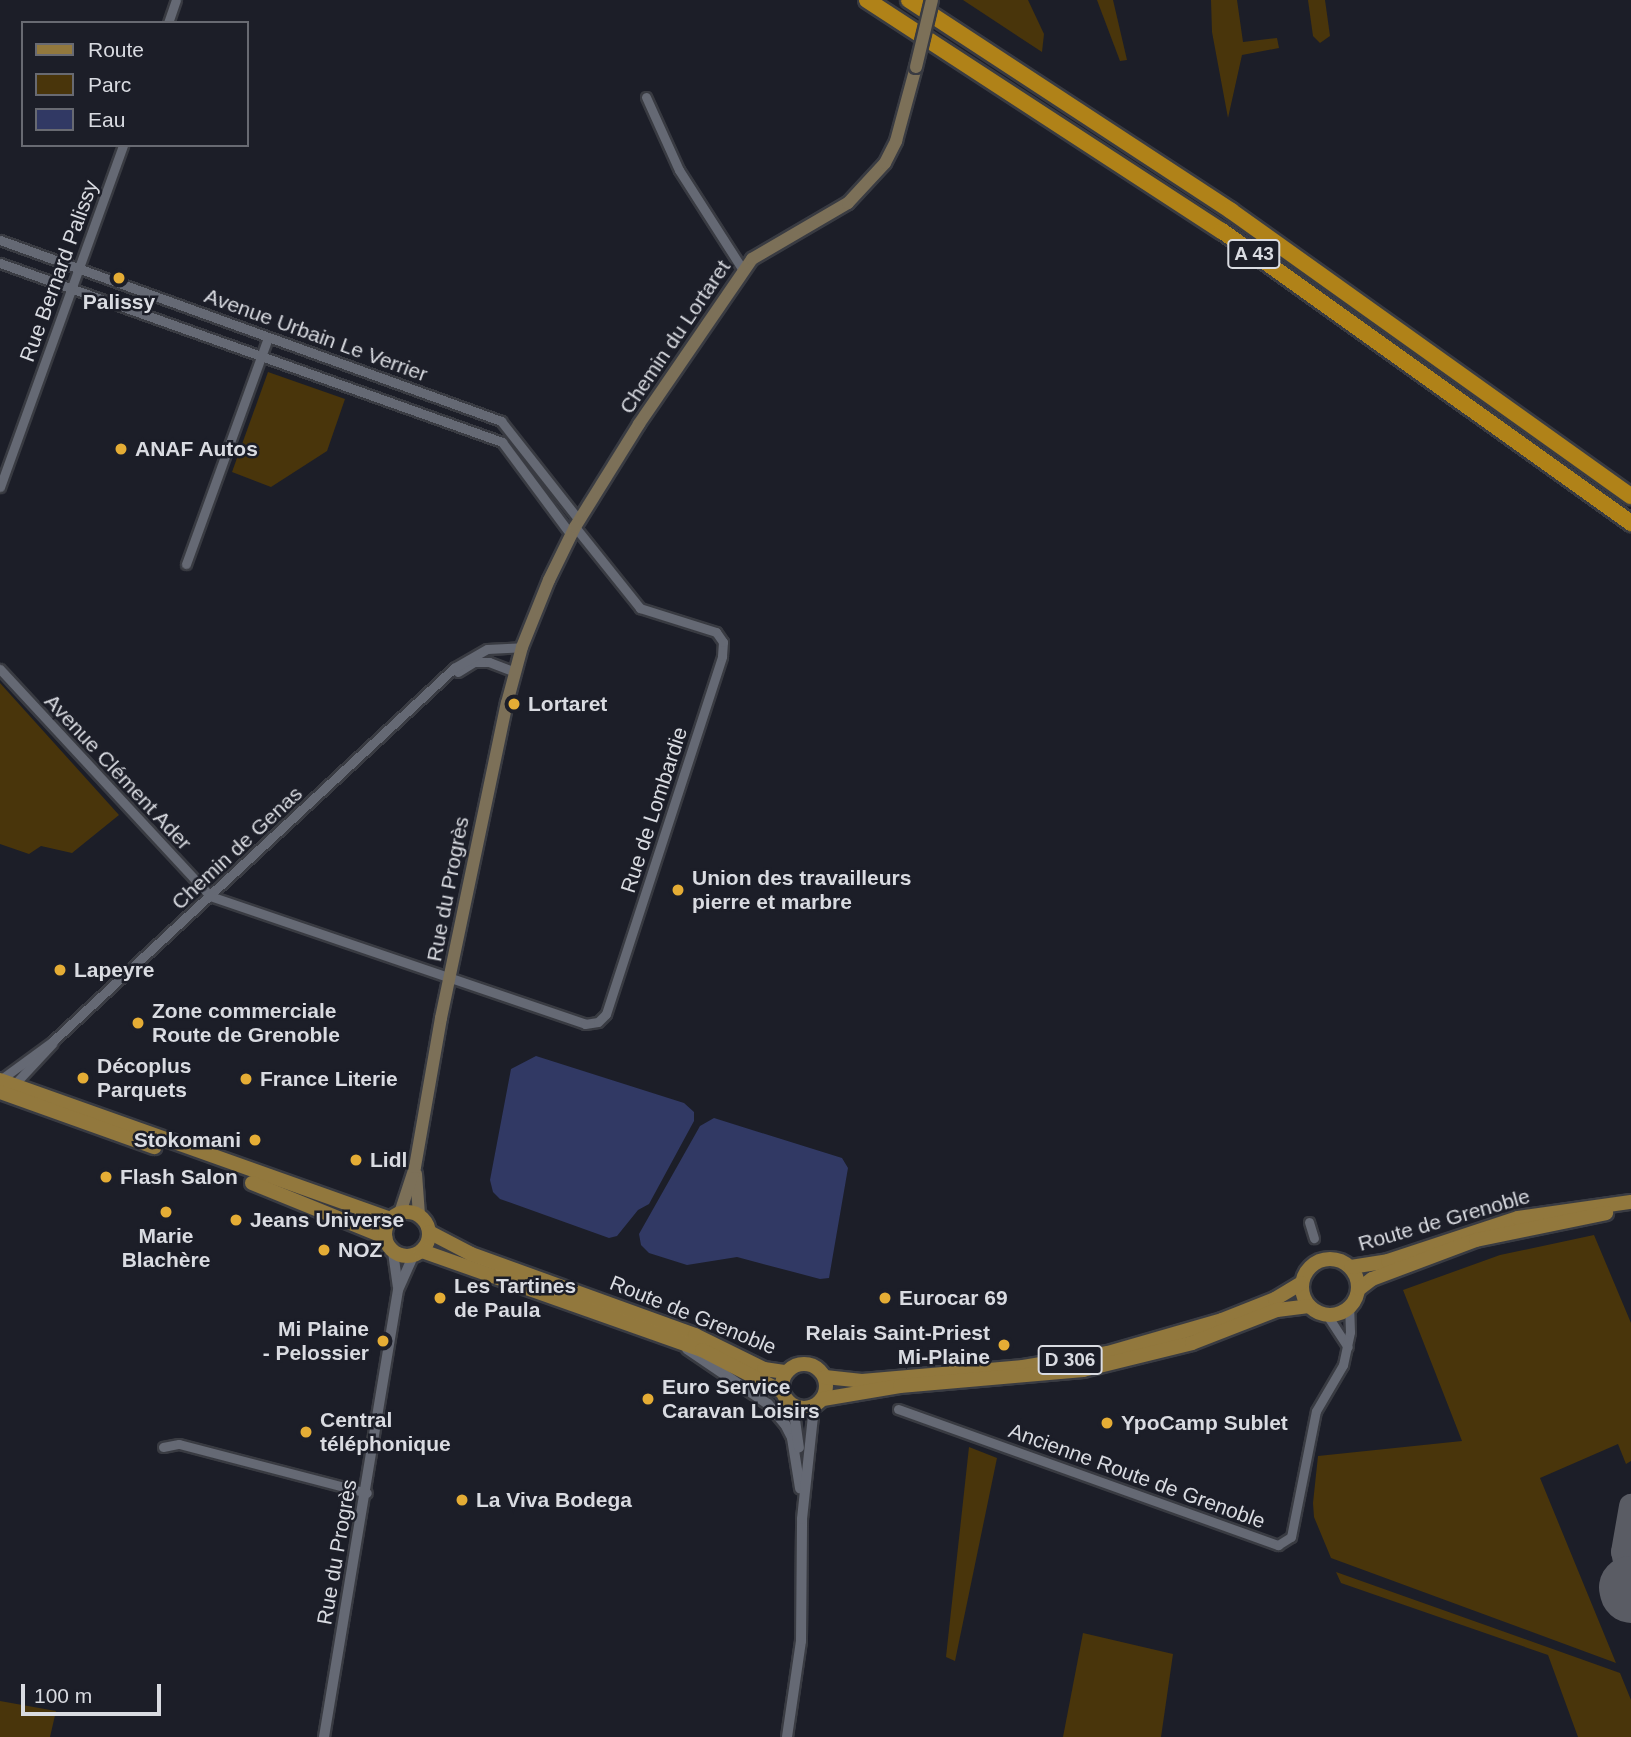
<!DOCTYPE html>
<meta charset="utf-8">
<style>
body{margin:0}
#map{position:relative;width:1631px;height:1737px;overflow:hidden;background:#1c1e28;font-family:Helvetica,sans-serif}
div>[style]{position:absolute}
.green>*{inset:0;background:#49350b}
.water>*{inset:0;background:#313964}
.taxiway>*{height:24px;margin:-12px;padding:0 12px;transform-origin:12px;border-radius:12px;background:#5a5c64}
.runway>*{height:63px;margin:-31.5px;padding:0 31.5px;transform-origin:31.5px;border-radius:31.5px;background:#5a5c64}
.roads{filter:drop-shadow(2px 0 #393b42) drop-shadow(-2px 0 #393b42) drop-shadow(0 2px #393b42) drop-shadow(0 -2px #393b42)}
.minor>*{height:9px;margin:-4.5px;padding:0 4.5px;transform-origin:4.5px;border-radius:4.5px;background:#656974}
.tertiary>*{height:10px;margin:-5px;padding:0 5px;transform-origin:5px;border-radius:5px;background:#656974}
.secondary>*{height:12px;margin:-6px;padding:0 6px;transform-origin:6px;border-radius:6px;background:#7c7058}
.primary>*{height:14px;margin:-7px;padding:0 7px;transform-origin:7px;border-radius:7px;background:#92783d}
.primary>.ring{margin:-7px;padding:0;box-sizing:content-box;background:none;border:14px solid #92783d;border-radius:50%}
.motorway>*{height:16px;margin:-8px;padding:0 8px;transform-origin:8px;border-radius:8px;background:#b08218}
.bridges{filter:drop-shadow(2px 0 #393b42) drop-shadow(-2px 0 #393b42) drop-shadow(0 2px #393b42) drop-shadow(0 -2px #393b42)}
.secondary-bridge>*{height:12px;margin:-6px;padding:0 6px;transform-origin:6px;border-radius:6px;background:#7c7058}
.dots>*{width:19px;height:19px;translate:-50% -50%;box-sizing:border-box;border:4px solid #1c1e28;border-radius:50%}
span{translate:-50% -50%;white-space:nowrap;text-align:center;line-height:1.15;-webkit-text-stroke:5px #1c1e28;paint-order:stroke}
.shield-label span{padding:2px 5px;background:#1c1e28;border:2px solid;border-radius:5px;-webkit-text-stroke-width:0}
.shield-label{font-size:19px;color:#d9dbe1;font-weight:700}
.street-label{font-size:21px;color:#d9dbe1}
.poi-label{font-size:21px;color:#d9dbe1;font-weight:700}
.left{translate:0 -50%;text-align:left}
.right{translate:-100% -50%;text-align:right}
.legend{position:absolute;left:21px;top:21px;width:228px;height:126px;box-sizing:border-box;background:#1c1e28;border:2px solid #686a72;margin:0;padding:9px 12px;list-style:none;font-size:21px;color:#d9dbe1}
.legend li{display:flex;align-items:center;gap:14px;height:35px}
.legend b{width:35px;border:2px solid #686a72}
.scale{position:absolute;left:21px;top:1684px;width:140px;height:32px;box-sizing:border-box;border:4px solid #d9dbe1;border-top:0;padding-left:9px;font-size:21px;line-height:24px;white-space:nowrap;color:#d9dbe1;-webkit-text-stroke:5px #1c1e28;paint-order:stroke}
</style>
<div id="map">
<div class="green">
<div style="clip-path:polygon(963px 0,1028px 0,1044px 34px,1042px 52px)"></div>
<div style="clip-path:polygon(1097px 0,1113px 0,1127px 60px,1120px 61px)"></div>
<div style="clip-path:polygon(1211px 0,1237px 0,1243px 42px,1277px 38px,1279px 48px,1242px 55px,1228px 118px,1212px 32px)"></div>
<div style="clip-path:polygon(1308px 0,1325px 0,1330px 36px,1320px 43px,1313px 36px)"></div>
<div style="clip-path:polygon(268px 372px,345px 399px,327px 451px,271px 487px,232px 472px)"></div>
<div style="clip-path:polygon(0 683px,119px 815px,72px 853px,41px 846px,29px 854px,0 844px)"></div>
<div style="clip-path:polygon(1594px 1235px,1631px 1323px,1631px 1461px,1626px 1464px,1618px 1444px,1540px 1478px,1616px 1663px,1331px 1558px,1314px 1517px,1313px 1503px,1318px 1456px,1462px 1441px,1403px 1290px,1500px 1255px)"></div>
<div style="clip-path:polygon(969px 1447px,997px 1458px,955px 1661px,946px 1657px)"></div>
<div style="clip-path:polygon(1336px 1572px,1620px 1673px,1631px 1700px,1631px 1737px,1578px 1737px,1548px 1655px,1341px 1583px)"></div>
<div style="clip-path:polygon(1083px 1633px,1173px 1654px,1161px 1737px,1063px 1737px)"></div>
<div style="clip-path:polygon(0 1701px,56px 1711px,50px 1737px,0 1737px)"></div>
</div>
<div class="water">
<div style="clip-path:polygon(536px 1056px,684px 1103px,694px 1112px,694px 1121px,649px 1204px,638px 1210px,617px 1236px,609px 1238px,500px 1199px,493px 1192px,490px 1180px,511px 1069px)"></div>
<div style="clip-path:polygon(714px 1118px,842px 1158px,848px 1168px,829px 1278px,820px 1279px,737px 1257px,687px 1265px,649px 1253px,641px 1245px,639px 1234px,700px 1126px)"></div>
</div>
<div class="taxiway">
<div style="left:1630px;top:1587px;width:36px;rotate:-101deg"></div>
<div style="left:1623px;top:1552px;width:47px;rotate:-80.1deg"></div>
</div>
<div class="runway">
<div style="left:1630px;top:1587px;width:4px;rotate:76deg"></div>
</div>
<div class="roads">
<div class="minor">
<div style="left:168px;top:23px;width:24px;rotate:-71deg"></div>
<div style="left:646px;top:97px;width:80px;rotate:65.7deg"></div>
<div style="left:679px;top:170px;width:119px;rotate:57.4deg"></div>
<div style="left:0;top:240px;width:533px;rotate:19.86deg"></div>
<div style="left:501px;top:421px;width:126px;rotate:51.8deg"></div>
<div style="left:0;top:263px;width:533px;rotate:19.62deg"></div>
<div style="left:502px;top:442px;width:116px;rotate:53.4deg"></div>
<div style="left:0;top:487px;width:363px;rotate:-70.2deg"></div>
<div style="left:186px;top:564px;width:241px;rotate:-70.1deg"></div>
<div style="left:0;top:669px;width:309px;rotate:47.2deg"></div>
<div style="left:210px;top:896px;width:396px;rotate:18.8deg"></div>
<div style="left:585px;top:1024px;width:13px;rotate:-9deg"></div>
<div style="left:598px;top:1022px;width:11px;rotate:-45deg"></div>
<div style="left:606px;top:1014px;width:376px;rotate:-72deg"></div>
<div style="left:722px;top:656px;width:14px;rotate:-86deg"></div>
<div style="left:723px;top:642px;width:12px;rotate:-125deg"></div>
<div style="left:716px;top:632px;width:80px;rotate:-162.5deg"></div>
<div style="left:640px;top:608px;width:104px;rotate:-128.7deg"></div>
<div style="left:458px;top:672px;width:19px;rotate:-32deg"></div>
<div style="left:474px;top:662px;width:15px"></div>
<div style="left:489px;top:662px;width:28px;rotate:21deg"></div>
<div style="left:0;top:1080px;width:66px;rotate:-36.3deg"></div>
<div style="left:53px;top:1041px;width:548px;rotate:-42.93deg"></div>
<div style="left:454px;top:668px;width:38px;rotate:-30deg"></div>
<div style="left:487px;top:649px;width:35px;rotate:-3deg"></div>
<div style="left:12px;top:1087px;width:59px;rotate:-47.1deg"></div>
<div style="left:1309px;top:1222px;width:17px;rotate:73deg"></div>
<div style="left:1327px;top:1315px;width:38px;rotate:57deg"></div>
<div style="left:898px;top:1409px;width:404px;rotate:19.7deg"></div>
<div style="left:1278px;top:1545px;width:15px;rotate:-32deg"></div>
<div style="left:1291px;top:1537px;width:128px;rotate:-78.8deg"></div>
<div style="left:1316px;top:1411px;width:53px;rotate:-59.6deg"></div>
<div style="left:1343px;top:1365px;width:34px;rotate:-78deg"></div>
<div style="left:1350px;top:1332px;width:23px;rotate:-92deg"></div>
<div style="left:163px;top:1447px;width:16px;rotate:-11deg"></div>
<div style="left:179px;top:1444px;width:194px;rotate:14.6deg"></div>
</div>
<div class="tertiary">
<div style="left:393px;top:1252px;width:35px;rotate:82deg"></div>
<div style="left:687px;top:1349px;width:98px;rotate:34.2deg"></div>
<div style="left:768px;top:1404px;width:26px;rotate:50deg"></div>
<div style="left:785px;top:1424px;width:16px;rotate:63deg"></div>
<div style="left:792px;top:1438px;width:51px;rotate:80.9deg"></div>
<div style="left:793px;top:1406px;width:42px;rotate:81.9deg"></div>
<div style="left:324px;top:1737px;width:453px;rotate:-80.6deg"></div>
<div style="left:398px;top:1290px;width:37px;rotate:-66deg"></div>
<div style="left:787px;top:1737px;width:97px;rotate:-81.7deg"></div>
<div style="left:801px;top:1641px;width:122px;rotate:-89.5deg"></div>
<div style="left:802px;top:1519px;width:114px;rotate:-83.9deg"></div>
</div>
<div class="secondary">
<div style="left:416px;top:1174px;width:41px;rotate:85.8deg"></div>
<div style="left:400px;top:1213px;width:48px;rotate:-71.9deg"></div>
<div style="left:415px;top:1167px;width:151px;rotate:-80.1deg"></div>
<div style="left:441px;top:1018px;width:322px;rotate:-78.2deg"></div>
<div style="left:507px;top:703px;width:58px;rotate:-75deg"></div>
<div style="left:522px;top:647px;width:72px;rotate:-68.1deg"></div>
<div style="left:549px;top:580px;width:59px;rotate:-63.9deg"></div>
<div style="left:575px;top:527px;width:121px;rotate:-58.1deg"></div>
<div style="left:639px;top:424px;width:200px;rotate:-55.6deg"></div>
<div style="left:752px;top:259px;width:111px;rotate:-30.3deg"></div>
<div style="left:848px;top:203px;width:54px;rotate:-47.2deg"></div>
<div style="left:885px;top:163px;width:25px;rotate:-63deg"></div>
<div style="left:896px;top:141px;width:77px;rotate:-74.9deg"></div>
</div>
<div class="primary">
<div style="left:0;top:1080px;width:415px;rotate:19.6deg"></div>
<div style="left:0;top:1092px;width:164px;rotate:19.7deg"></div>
<div style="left:252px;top:1183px;width:144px;rotate:22.1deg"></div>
<div class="ring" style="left:385px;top:1212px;width:30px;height:30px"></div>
<div style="left:429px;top:1232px;width:47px;rotate:27.6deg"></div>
<div style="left:471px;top:1254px;width:238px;rotate:19.9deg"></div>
<div style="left:695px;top:1335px;width:77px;rotate:26.2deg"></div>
<div style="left:764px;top:1369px;width:22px;rotate:8deg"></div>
<div style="left:422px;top:1251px;width:297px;rotate:19.5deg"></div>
<div style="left:702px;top:1350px;width:89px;rotate:27.4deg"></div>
<div class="ring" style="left:1302px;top:1259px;width:42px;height:42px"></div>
<div style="left:1351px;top:1267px;width:37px;rotate:-9deg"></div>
<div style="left:1388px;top:1261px;width:137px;rotate:-18.3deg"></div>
<div style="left:1518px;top:1218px;width:114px;rotate:-8.1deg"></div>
<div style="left:1359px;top:1289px;width:16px;rotate:-38deg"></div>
<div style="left:1372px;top:1279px;width:111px;rotate:-20.6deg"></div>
<div style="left:1476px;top:1240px;width:133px;rotate:-11.7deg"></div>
<div class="ring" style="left:782px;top:1364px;width:30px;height:30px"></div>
<div style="left:825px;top:1377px;width:37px;rotate:6deg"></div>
<div style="left:862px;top:1381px;width:162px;rotate:-5deg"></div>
<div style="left:1023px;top:1367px;width:86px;rotate:-9.4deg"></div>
<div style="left:1108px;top:1353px;width:119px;rotate:-16.1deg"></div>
<div style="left:1222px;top:1320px;width:57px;rotate:-21.6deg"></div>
<div style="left:1275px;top:1299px;width:31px;rotate:-31deg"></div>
<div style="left:823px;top:1399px;width:78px;rotate:-9.6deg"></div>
<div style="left:900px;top:1386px;width:184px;rotate:-5deg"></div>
<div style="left:1083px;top:1370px;width:112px;rotate:-13.9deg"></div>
<div style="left:1192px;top:1343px;width:91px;rotate:-21.2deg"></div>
<div style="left:1277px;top:1310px;width:32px;rotate:-7deg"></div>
</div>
<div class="motorway">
<div style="left:867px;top:0;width:424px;rotate:33.1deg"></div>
<div style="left:1222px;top:231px;width:503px;rotate:35.52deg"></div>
<div style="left:909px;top:0;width:385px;rotate:33.2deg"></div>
<div style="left:1231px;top:211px;width:491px;rotate:35.5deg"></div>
</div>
</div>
<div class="bridges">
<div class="secondary-bridge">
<div style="left:916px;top:67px;width:69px;rotate:-76.6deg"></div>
</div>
</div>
<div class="dots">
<div style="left:119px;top:278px;background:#e5ad35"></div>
<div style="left:121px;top:449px;background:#e5ad35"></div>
<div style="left:514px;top:704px;background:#e5ad35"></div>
<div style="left:678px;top:890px;background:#e5ad35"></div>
<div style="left:60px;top:970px;background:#e5ad35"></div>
<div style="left:138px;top:1023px;background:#e5ad35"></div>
<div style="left:83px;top:1078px;background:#e5ad35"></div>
<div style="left:246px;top:1079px;background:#e5ad35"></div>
<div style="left:255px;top:1140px;background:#e5ad35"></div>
<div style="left:356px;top:1160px;background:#e5ad35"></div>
<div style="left:106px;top:1177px;background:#e5ad35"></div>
<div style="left:166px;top:1212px;background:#e5ad35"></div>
<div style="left:236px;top:1220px;background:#e5ad35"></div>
<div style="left:324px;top:1250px;background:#e5ad35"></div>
<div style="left:440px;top:1298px;background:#e5ad35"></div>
<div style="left:885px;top:1298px;background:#e5ad35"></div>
<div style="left:383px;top:1341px;background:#e5ad35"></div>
<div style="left:1004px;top:1345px;background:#e5ad35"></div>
<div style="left:648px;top:1399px;background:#e5ad35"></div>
<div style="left:1107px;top:1423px;background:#e5ad35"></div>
<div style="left:306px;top:1432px;background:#e5ad35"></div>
<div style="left:462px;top:1500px;background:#e5ad35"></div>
</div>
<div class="shield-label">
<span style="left:1254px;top:254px">A 43</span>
<span style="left:1070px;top:1360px">D 306</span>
</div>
<div class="street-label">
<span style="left:59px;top:271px;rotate:-70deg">Rue Bernard Palissy</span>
<span style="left:316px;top:335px;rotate:20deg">Avenue Urbain Le Verrier</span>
<span style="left:675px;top:337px;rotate:-56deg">Chemin du Lortaret</span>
<span style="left:118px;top:772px;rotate:47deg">Avenue Clément Ader</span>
<span style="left:654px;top:810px;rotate:-72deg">Rue de Lombardie</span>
<span style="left:237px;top:848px;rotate:-43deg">Chemin de Genas</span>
<span style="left:448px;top:889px;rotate:-79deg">Rue du Progrès</span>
<span style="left:1444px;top:1220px;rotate:-16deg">Route de Grenoble</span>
<span style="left:693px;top:1315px;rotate:22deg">Route de Grenoble</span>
<span style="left:1137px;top:1476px;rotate:20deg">Ancienne Route de Grenoble</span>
<span style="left:337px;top:1552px;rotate:-80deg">Rue du Progrès</span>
</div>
<div class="poi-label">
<span style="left:119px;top:302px">Palissy</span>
<span class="left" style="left:135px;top:449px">ANAF Autos</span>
<span class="left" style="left:528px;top:704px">Lortaret</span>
<span class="left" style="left:692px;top:890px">Union des travailleurs<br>pierre et marbre</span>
<span class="left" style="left:74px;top:970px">Lapeyre</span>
<span class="left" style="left:152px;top:1023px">Zone commerciale<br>Route de Grenoble</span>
<span class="left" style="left:97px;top:1078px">Décoplus<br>Parquets</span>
<span class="left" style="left:260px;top:1079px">France Literie</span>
<span class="right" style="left:241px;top:1140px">Stokomani</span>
<span class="left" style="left:370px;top:1160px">Lidl</span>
<span class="left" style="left:120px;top:1177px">Flash Salon</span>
<span class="left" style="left:250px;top:1220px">Jeans Universe</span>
<span style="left:166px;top:1248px">Marie<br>Blachère</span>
<span class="left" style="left:338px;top:1250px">NOZ</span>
<span class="left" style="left:454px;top:1298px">Les Tartines<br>de Paula</span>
<span class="left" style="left:899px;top:1298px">Eurocar 69</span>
<span class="right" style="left:369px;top:1341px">Mi Plaine<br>- Pelossier</span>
<span class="right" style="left:990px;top:1345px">Relais Saint-Priest<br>Mi-Plaine</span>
<span class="left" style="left:662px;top:1399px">Euro Service<br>Caravan Loisirs</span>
<span class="left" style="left:320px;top:1432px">Central<br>téléphonique</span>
<span class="left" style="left:1121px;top:1423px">YpoCamp Sublet</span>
<span class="left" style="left:476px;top:1500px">La Viva Bodega</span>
</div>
<ul class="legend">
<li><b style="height:9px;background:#92783d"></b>Route</li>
<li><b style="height:19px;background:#49350b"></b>Parc</li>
<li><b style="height:19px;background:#313964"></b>Eau</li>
</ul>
<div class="scale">100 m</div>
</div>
